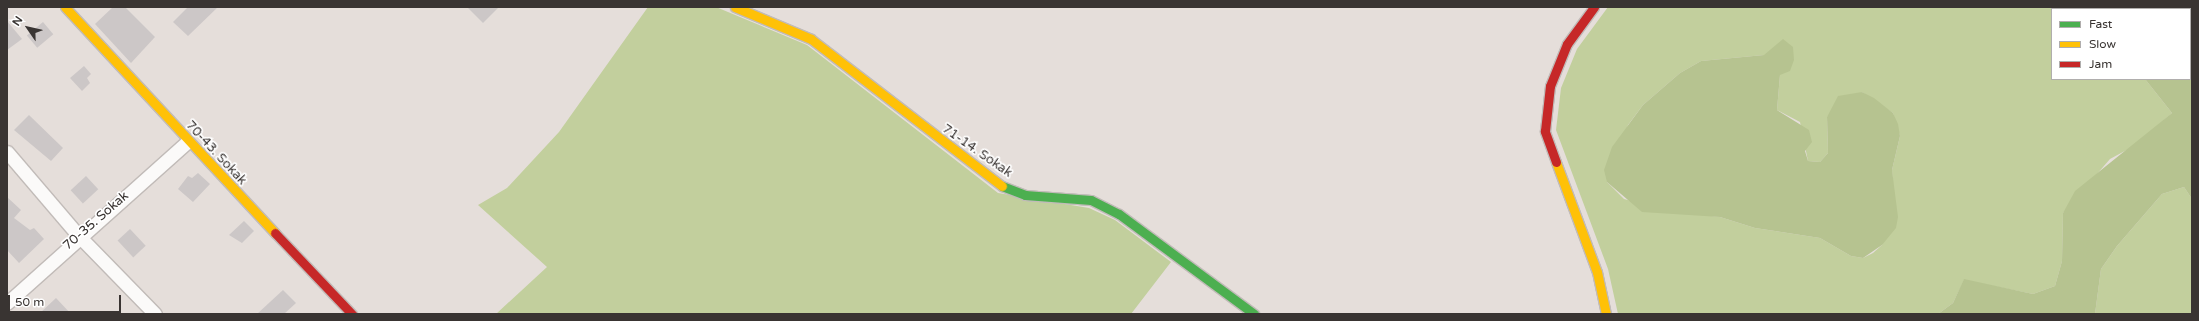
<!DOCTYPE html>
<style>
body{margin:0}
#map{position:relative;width:2199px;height:321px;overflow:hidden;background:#e5deda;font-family:"Varela Round",sans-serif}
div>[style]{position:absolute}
.green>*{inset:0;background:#c2cf9d}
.forest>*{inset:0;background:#b6c390}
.building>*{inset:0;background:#ccc7c7;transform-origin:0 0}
.roads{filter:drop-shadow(1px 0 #c1bbb8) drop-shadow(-1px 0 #c1bbb8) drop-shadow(0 1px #c1bbb8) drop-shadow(0 -1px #c1bbb8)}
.street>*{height:13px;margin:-6.5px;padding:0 6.5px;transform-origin:6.5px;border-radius:6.5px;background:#fbfaf9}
.fast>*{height:9px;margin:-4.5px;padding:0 4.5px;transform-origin:4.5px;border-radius:4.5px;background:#4caf50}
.slow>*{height:9px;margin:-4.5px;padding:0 4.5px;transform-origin:4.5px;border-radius:4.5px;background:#ffc107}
.jam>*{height:9px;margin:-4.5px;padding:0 4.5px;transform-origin:4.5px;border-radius:4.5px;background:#c62828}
span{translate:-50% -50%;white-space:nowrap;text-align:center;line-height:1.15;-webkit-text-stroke:3.5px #fff;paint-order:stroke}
.street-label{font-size:13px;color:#393432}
.frame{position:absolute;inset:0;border:8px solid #393432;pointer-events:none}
.legend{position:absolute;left:2051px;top:8px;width:140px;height:72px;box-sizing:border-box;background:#fff;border:1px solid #b0aead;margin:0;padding:5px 7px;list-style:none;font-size:12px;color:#393432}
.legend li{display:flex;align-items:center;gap:8px;height:20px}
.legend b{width:20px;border:1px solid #b0aead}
.north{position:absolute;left:8px;top:8px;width:40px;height:40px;-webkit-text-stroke:3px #fff;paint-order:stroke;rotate:304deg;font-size:11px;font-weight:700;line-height:16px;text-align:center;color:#393432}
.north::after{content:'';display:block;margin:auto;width:14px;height:18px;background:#393432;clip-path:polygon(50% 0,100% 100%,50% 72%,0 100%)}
.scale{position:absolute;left:8px;top:295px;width:113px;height:18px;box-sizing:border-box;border:2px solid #393432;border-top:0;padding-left:5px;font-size:12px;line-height:14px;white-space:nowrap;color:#393432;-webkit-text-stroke:3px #fff;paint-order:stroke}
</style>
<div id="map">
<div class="green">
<div style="clip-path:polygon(648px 7px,716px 7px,807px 45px,998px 193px,1089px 208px,1115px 220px,1171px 262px,1131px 314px,496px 314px,547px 267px,478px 205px,507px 188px,559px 132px)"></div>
<div style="clip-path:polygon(evenodd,1608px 7px,2064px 7px,2052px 9px,2052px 79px,2145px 79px,2172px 113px,2134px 146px,2110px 159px,2063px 213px,2062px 261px,2055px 286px,2033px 294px,1964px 280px,1953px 303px,1938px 314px,1618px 314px,1608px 269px,1556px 130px,1561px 88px,1577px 49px,1608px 7px,1764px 55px,1780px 75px,1777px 110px,1800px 122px,1808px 161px,1820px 162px,1828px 153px,1827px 117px,1862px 92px,1893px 113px,1900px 136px,1892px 170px,1894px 205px,1882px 245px,1873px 253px,1863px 258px,1851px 256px,1820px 238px,1755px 228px,1720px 217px,1669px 211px,1624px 199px,1607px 182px,1628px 125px,1643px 105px,1680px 73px,1701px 61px,1764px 55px)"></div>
<div style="clip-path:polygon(2184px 187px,2192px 199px,2192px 314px,2095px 314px,2101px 269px,2117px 246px,2162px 194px)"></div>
</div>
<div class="forest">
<div style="clip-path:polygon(2064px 7px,2192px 7px,2192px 199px,2184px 187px,2162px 194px,2117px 246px,2101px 269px,2095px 314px,1938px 314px,1953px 303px,1964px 279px,2033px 294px,2055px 286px,2062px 261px,2063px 213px,2075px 191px,2172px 113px,2145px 79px,2190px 79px,2190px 9px)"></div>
<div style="clip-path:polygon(1783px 39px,1793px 47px,1794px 60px,1790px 71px,1780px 75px,1777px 110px,1809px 130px,1812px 142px,1805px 151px,1808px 161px,1820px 162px,1828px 153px,1827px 117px,1838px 96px,1862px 92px,1874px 98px,1893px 113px,1898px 124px,1900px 136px,1892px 170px,1898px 217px,1896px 228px,1882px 245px,1863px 258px,1851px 256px,1820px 238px,1755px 228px,1720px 217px,1642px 212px,1607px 182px,1604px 170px,1612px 147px,1643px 105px,1680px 73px,1701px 61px,1764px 55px)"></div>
</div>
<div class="building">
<div style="clip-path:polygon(113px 7px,125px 7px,155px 37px,131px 63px,95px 24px)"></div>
<div style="clip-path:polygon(188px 7px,218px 7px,188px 36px,173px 22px)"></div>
<div style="clip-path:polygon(467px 7px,499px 7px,483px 23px)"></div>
<div style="clip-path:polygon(7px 21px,22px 39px,7px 50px)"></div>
<div style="left:43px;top:22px;width:16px;height:21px;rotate:50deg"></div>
<div style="clip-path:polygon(84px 66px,91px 74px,87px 78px,90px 83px,82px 91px,70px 78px)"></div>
<div style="clip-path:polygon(29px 115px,63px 148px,51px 161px,14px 130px)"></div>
<div style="clip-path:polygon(198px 173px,210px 184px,193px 202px,178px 189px,188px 176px,192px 178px)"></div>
<div style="left:86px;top:176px;width:18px;height:21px;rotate:47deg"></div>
<div style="clip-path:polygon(7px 197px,21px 210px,14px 218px,30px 230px,34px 228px,44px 239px,19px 263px,7px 250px)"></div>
<div style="clip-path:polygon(244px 221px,254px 231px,242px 243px,229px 235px)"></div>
<div style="left:130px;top:229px;width:23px;height:17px;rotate:47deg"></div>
<div style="clip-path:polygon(283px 290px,296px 303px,284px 314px,257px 314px)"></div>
<div style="clip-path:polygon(56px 298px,71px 314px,39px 314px)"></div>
</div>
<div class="roads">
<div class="street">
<div style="left:7px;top:152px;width:109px;rotate:49.5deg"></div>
<div style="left:78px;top:235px;width:110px;rotate:45.7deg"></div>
<div style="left:7px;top:303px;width:241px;rotate:-41.8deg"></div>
</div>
<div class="fast">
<div style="left:1002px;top:186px;width:25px;rotate:21deg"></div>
<div style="left:1025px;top:195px;width:66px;rotate:4.3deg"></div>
<div style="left:1091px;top:200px;width:31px;rotate:27deg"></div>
<div style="left:1119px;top:214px;width:168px;rotate:36.5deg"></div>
</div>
<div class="slow">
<div style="left:65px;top:7px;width:309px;rotate:47.1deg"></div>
<div style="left:735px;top:7px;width:82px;rotate:22.8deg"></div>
<div style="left:811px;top:39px;width:241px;rotate:37.6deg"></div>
<div style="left:1556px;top:162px;width:117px;rotate:69.6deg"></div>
<div style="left:1597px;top:272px;width:43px;rotate:77.9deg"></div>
</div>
<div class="jam">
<div style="left:1556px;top:162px;width:33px;rotate:-110deg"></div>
<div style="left:1545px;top:131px;width:45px;rotate:-83.7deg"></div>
<div style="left:1550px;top:86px;width:45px;rotate:-68deg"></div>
<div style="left:1567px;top:44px;width:46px;rotate:-53.9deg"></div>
<div style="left:275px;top:233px;width:112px;rotate:46.5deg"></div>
</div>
</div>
<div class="street-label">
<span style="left:977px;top:151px;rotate:35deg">71-14. Sokak</span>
<span style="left:216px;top:153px;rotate:47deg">70-43. Sokak</span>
<span style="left:96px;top:221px;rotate:-41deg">70-35. Sokak</span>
</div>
<div class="frame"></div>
<ul class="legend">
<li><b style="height:5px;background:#4caf50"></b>Fast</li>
<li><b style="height:5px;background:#ffc107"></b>Slow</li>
<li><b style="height:5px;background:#c62828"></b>Jam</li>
</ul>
<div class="north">N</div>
<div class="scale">50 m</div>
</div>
